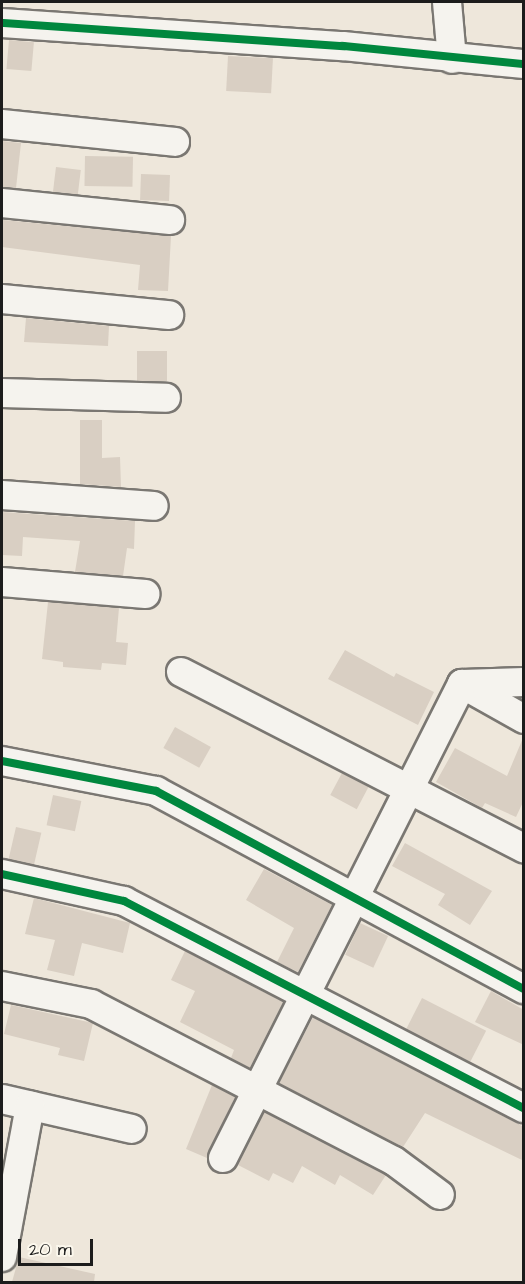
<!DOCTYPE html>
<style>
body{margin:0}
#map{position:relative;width:525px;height:1284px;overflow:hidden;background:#eee7db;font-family:"Architects Daughter",sans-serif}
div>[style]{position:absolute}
.building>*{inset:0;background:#d9cfc3;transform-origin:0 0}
.roads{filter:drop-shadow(2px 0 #7a7772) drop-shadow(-2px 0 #7a7772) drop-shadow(0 2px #7a7772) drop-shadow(0 -2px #7a7772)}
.minor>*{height:28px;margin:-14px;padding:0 14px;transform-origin:14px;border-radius:14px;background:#f5f3ee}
.cycleway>*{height:8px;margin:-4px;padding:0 4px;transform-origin:4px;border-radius:4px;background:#00873e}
span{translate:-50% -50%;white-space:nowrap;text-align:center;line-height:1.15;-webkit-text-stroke:6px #fbf7ec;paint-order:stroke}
.frame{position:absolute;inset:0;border:3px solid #1c1c1c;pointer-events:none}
.scale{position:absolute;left:18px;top:1239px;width:75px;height:27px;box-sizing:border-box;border:3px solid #1c1c1c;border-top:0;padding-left:8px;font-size:18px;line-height:21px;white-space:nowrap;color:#1c1c1c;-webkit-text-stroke:4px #fbf7ec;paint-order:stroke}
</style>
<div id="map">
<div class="building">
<div style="left:9px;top:40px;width:25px;height:29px;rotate:5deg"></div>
<div style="left:228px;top:56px;width:45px;height:35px;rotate:3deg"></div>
<div style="clip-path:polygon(2px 141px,21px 143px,16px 188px,2px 187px)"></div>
<div style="left:85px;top:156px;width:48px;height:30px;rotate:1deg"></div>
<div style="left:56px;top:167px;width:25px;height:25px;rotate:7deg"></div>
<div style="left:141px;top:174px;width:29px;height:26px;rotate:2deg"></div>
<div style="clip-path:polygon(3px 220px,171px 236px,168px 291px,138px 290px,140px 265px,2px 247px)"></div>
<div style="clip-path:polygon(26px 318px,109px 326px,108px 346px,24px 342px)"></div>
<div style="left:137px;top:351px;width:30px;height:30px"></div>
<div style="clip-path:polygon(80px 420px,102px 420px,102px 458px,120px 457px,121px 487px,80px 484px)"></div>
<div style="clip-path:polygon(2px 512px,135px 521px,134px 549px,127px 548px,123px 576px,75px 572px,80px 541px,23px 537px,22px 556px,2px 555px)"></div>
<div style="clip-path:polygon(48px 602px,119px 608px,116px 642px,128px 643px,126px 665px,102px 663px,101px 670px,63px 667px,63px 662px,42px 659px)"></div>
<div style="clip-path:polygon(345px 650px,394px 677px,396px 673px,434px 692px,418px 725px,328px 679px)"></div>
<div style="left:175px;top:727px;width:41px;height:24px;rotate:29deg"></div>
<div style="clip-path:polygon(523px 738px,524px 800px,516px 817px,485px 803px,482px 808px,436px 782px,455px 748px,507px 776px)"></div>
<div style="left:342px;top:773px;width:30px;height:25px;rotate:28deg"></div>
<div style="left:53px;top:795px;width:29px;height:31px;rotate:12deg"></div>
<div style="left:16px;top:827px;width:26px;height:33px;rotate:13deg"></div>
<div style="clip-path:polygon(405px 843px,492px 891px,470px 925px,438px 905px,445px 894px,392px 866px)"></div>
<div style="clip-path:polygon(264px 869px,332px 905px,298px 972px,277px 962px,294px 928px,246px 900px)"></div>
<div style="clip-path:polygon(34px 898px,130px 923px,123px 953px,82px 943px,74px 976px,47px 970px,55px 940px,25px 934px)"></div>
<div style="left:360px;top:923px;width:31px;height:35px;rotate:25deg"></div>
<div style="clip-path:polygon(185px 951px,283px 1002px,250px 1068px,231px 1058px,234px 1050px,180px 1022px,195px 991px,171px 980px)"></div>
<div style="clip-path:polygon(491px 991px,524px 1010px,524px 1045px,475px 1022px)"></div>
<div style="left:422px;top:998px;width:72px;height:35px;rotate:27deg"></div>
<div style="clip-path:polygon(11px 1005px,93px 1023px,84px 1061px,58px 1055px,60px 1048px,4px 1034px)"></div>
<div style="clip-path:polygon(313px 1017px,524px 1127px,524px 1161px,425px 1113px,403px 1147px,279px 1083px)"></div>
<div style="clip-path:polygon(212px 1085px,235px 1097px,207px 1158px,186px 1149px)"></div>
<div style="clip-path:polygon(264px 1112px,386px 1175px,373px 1195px,340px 1175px,335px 1185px,302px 1166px,293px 1183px,273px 1173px,269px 1181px,238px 1165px)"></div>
<div style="clip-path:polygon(19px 1257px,95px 1274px,94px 1282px,12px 1282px)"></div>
</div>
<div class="roads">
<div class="minor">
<div style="left:447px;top:2px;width:57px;rotate:85deg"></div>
<div style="left:2px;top:23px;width:342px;rotate:3.9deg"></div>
<div style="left:343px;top:46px;width:182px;rotate:5.7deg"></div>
<div style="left:2px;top:124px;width:174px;rotate:5.9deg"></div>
<div style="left:2px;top:203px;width:169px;rotate:5.8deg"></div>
<div style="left:2px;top:299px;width:168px;rotate:5.5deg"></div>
<div style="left:2px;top:393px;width:164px;rotate:1.7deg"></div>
<div style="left:2px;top:495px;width:152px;rotate:4.1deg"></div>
<div style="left:2px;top:582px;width:144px;rotate:4.8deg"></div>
<div style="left:181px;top:672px;width:386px;rotate:27.2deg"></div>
<div style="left:462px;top:684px;width:71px;rotate:29.4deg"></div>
<div style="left:462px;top:684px;width:62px;rotate:-1.8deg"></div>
<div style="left:2px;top:761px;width:157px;rotate:11deg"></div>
<div style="left:156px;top:791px;width:418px;rotate:28.3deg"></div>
<div style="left:2px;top:874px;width:125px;rotate:12.5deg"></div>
<div style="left:124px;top:901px;width:450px;rotate:27.4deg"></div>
<div style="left:2px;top:986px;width:91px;rotate:11.4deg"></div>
<div style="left:91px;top:1004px;width:341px;rotate:27.4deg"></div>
<div style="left:394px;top:1161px;width:57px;rotate:36.5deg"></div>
<div style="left:2px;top:1099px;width:133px;rotate:13deg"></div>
<div style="left:223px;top:1158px;width:531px;rotate:-63.24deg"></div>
<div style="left:2px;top:1257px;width:154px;rotate:-79.5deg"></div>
</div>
</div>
<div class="cycleway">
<div style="left:2px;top:23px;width:342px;rotate:3.9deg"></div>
<div style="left:343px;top:46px;width:182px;rotate:5.7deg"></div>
<div style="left:2px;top:761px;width:157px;rotate:11deg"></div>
<div style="left:156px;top:791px;width:418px;rotate:28.3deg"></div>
<div style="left:2px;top:874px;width:125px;rotate:12.5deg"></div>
<div style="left:124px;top:901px;width:450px;rotate:27.4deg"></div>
</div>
<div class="frame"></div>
<div class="scale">20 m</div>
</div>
